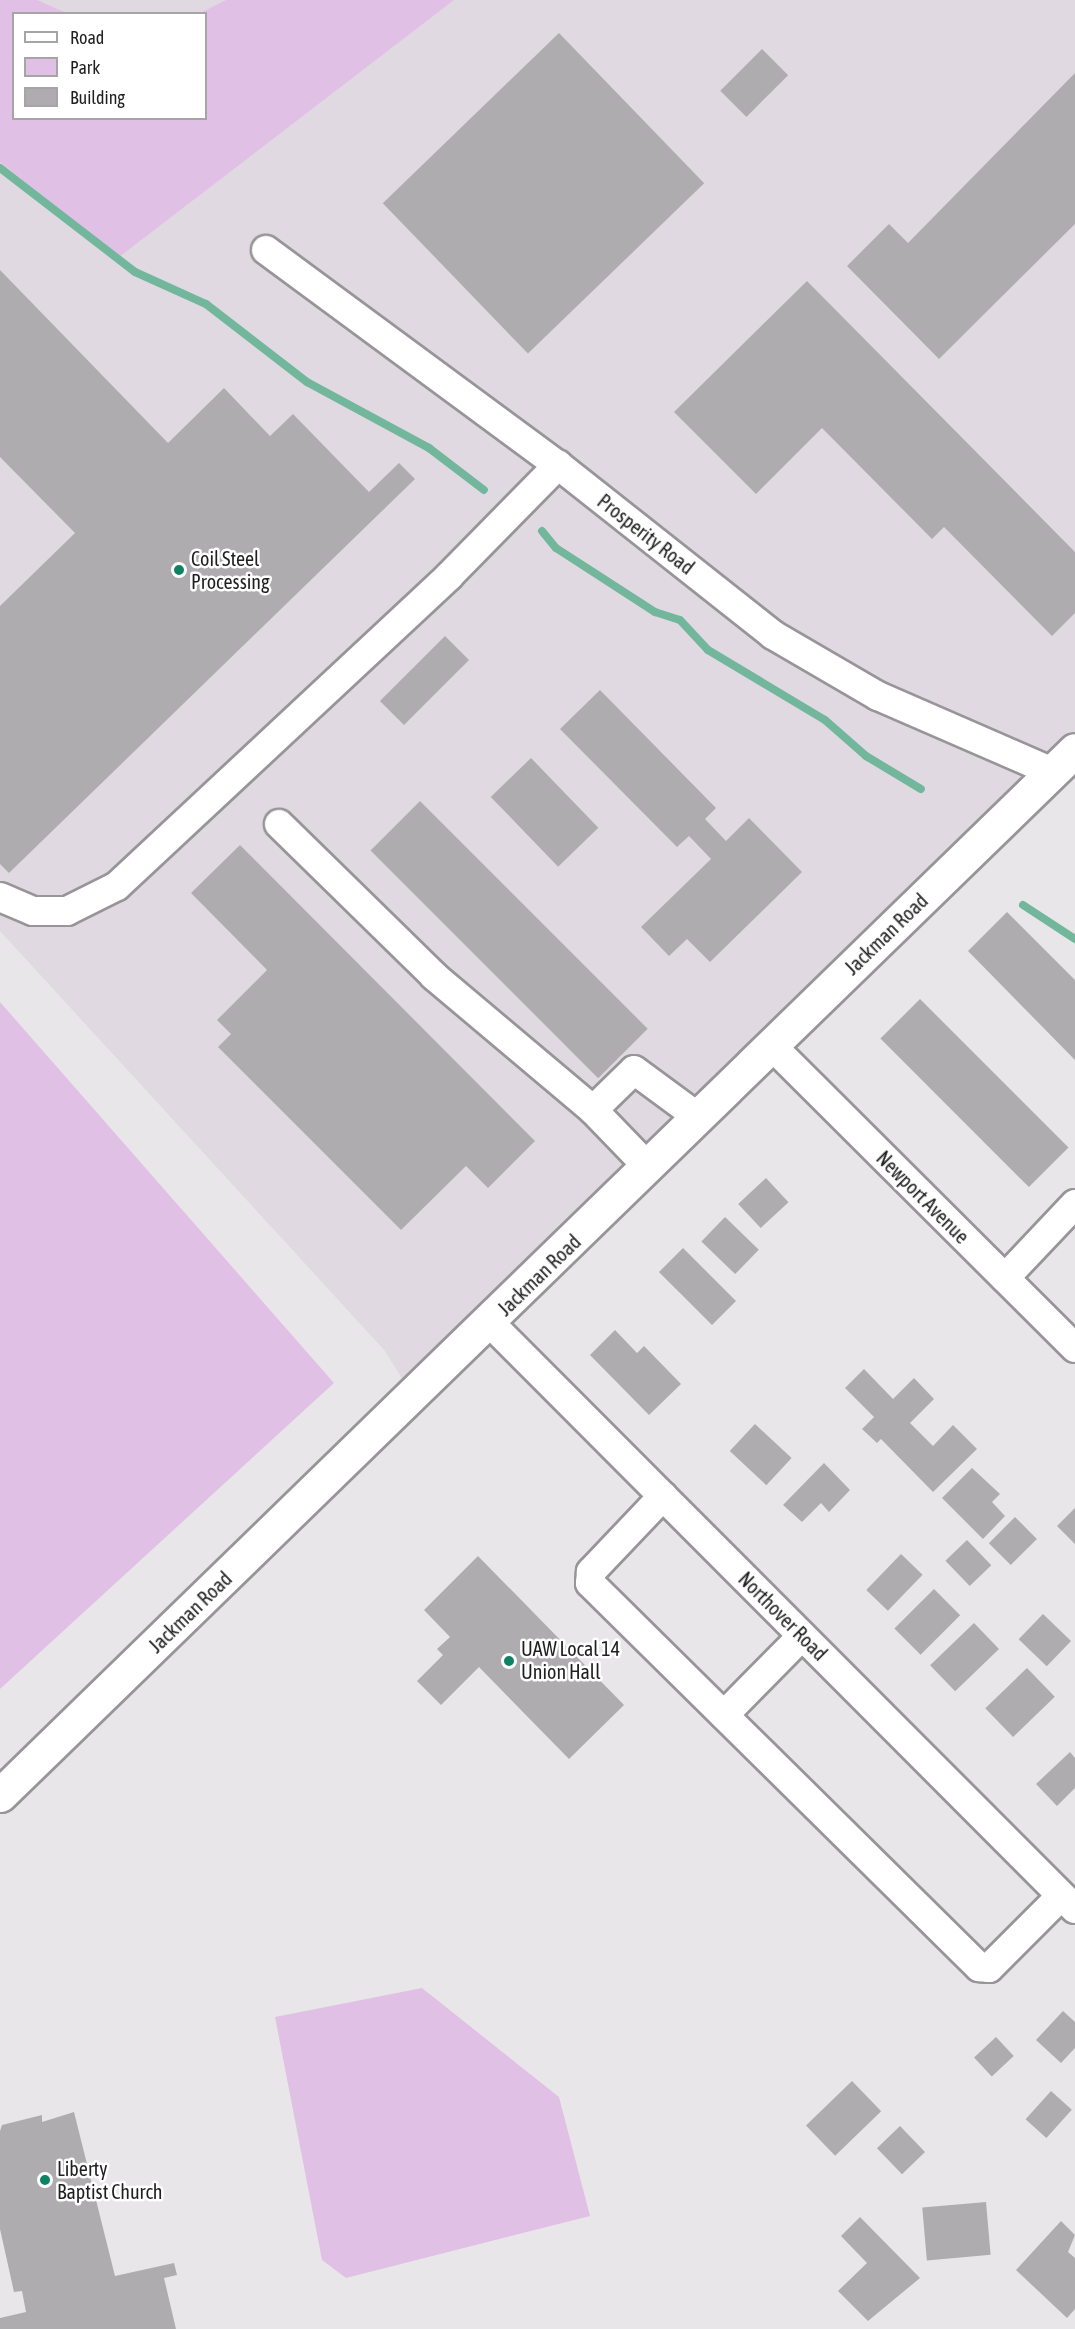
<!DOCTYPE html>
<style>
body{margin:0}
#map{position:relative;width:1075px;height:2329px;overflow:hidden;background:#e9e6e9;font-family:"Asap Condensed",sans-serif}
div>[style]{position:absolute}
.built>*{inset:0;background:#e1d9e2}
.green>*{inset:0;background:#e1c0e5}
.stream>*{height:8px;margin:-4px;padding:0 4px;transform-origin:4px;border-radius:4px;background:#72b79c}
.building>*{inset:0;background:#afacaf;transform-origin:0 0}
.roads{filter:drop-shadow(2px 0 #989598) drop-shadow(-2px 0 #989598) drop-shadow(0 2px #989598) drop-shadow(0 -2px #989598)}
.minor>*{height:28px;margin:-14px;padding:0 14px;transform-origin:14px;border-radius:14px;background:#fff}
.major>*{height:33px;margin:-16.5px;padding:0 16.5px;transform-origin:16.5px;border-radius:16.5px;background:#fff}
.dots>*{width:16px;height:16px;translate:-50% -50%;box-sizing:border-box;border:3px solid #fff;border-radius:50%}
span{translate:-50% -50%;white-space:nowrap;text-align:center;line-height:1.15;-webkit-text-stroke:5px #fff;paint-order:stroke}
.street-label{font-size:20px;color:#201f20}
.poi-label{font-size:20px;color:#201f20}
.left{translate:0 -50%;text-align:left}
.legend{position:absolute;left:12px;top:12px;width:195px;height:108px;box-sizing:border-box;background:#fff;border:2px solid #a6a5a6;margin:0;padding:8px 10px;list-style:none;font-size:18px;color:#201f20}
.legend li{display:flex;align-items:center;gap:12px;height:30px}
.legend b{width:30px;border:2px solid #a6a5a6}
</style>
<div id="map">
<div class="built">
<div style="clip-path:polygon(evenodd,0 0,1075px 0,1075px 744px,413px 1397px,385px 1351px,0 931px,0 0,14px 14px,206px 14px,206px 118px,14px 118px,14px 14px)"></div>
</div>
<div class="green">
<div style="clip-path:polygon(0 0,37px 0,67px 13px,14px 14px,14px 118px,206px 118px,206px 14px,200px 13px,226px 0,454px 0,119px 257px,0 162px)"></div>
<div style="clip-path:polygon(0 1002px,334px 1383px,0 1689px)"></div>
<div style="clip-path:polygon(422px 1988px,559px 2097px,590px 2216px,346px 2278px,322px 2260px,275px 2017px)"></div>
</div>
<div class="stream">
<div style="left:0;top:168px;width:170px;rotate:37.6deg"></div>
<div style="left:135px;top:272px;width:78px;rotate:24.3deg"></div>
<div style="left:206px;top:304px;width:128px;rotate:37.7deg"></div>
<div style="left:307px;top:382px;width:139px;rotate:28.4deg"></div>
<div style="left:429px;top:448px;width:69px;rotate:37.4deg"></div>
<div style="left:542px;top:531px;width:22px;rotate:51deg"></div>
<div style="left:556px;top:548px;width:118px;rotate:32.9deg"></div>
<div style="left:655px;top:612px;width:26px;rotate:18deg"></div>
<div style="left:680px;top:620px;width:41px;rotate:47deg"></div>
<div style="left:708px;top:650px;width:136px;rotate:30.9deg"></div>
<div style="left:825px;top:720px;width:55px;rotate:41.3deg"></div>
<div style="left:866px;top:756px;width:64px;rotate:31deg"></div>
<div style="left:1023px;top:905px;width:62px;rotate:33.2deg"></div>
</div>
<div class="building">
<div style="left:559px;top:33px;width:209px;height:245px;rotate:46deg"></div>
<div style="left:762px;top:49px;width:37px;height:59px;rotate:45deg"></div>
<div style="clip-path:polygon(1075px 73px,1075px 224px,939px 359px,847px 266px,889px 224px,908px 243px)"></div>
<div style="clip-path:polygon(0 270px,168px 443px,224px 388px,270px 436px,293px 414px,369px 492px,399px 463px,415px 479px,9px 873px,0 864px,0 606px,75px 533px,0 457px)"></div>
<div style="clip-path:polygon(807px 281px,1075px 552px,1075px 613px,1052px 636px,944px 527px,932px 539px,822px 428px,756px 494px,674px 412px)"></div>
<div style="left:445px;top:636px;width:34px;height:92px;rotate:45deg"></div>
<div style="clip-path:polygon(600px 690px,716px 808px,705px 819px,726px 841px,749px 818px,802px 872px,710px 962px,687px 939px,669px 956px,641px 927px,711px 859px,689px 836px,677px 847px,560px 729px)"></div>
<div style="left:531px;top:758px;width:97px;height:56px;rotate:46deg"></div>
<div style="left:420px;top:801px;width:322px;height:70px;rotate:45deg"></div>
<div style="clip-path:polygon(240px 845px,535px 1141px,488px 1188px,466px 1166px,401px 1230px,218px 1047px,231px 1034px,217px 1020px,267px 970px,191px 893px)"></div>
<div style="clip-path:polygon(1007px 912px,1075px 980px,1075px 1060px,968px 951px)"></div>
<div style="left:920px;top:999px;width:210px;height:56px;rotate:45deg"></div>
<div style="left:766px;top:1178px;width:33px;height:38px;rotate:47deg"></div>
<div style="left:725px;top:1217px;width:47px;height:34px;rotate:44deg"></div>
<div style="left:683px;top:1248px;width:75px;height:34px;rotate:45deg"></div>
<div style="clip-path:polygon(615px 1330px,637px 1353px,644px 1346px,681px 1384px,649px 1415px,590px 1355px)"></div>
<div style="clip-path:polygon(864px 1369px,893px 1399px,914px 1378px,934px 1399px,910px 1423px,933px 1446px,953px 1425px,977px 1449px,933px 1492px,881px 1439px,877px 1443px,862px 1429px,874px 1417px,845px 1388px)"></div>
<div style="left:755px;top:1424px;width:50px;height:37px;rotate:43deg"></div>
<div style="clip-path:polygon(824px 1463px,850px 1490px,829px 1512px,821px 1503px,802px 1522px,783px 1505px)"></div>
<div style="clip-path:polygon(972px 1468px,1000px 1494px,992px 1502px,1005px 1516px,983px 1539px,942px 1498px)"></div>
<div style="clip-path:polygon(1075px 1508px,1075px 1544px,1057px 1526px)"></div>
<div style="left:1015px;top:1517px;width:31px;height:37px;rotate:45deg"></div>
<div style="left:967px;top:1540px;width:35px;height:30px;rotate:46deg"></div>
<div style="left:901px;top:1554px;width:30px;height:50px;rotate:44deg"></div>
<div style="clip-path:polygon(478px 1556px,624px 1705px,569px 1759px,479px 1667px,441px 1705px,417px 1681px,443px 1655px,437px 1649px,450px 1637px,424px 1610px)"></div>
<div style="left:934px;top:1589px;width:37px;height:56px;rotate:45deg"></div>
<div style="left:1043px;top:1614px;width:39px;height:35px;rotate:44deg"></div>
<div style="left:974px;top:1623px;width:36px;height:61px;rotate:46deg"></div>
<div style="left:1027px;top:1668px;width:40px;height:58px;rotate:46deg"></div>
<div style="clip-path:polygon(1070px 1752px,1075px 1758px,1075px 1788px,1057px 1806px,1036px 1784px)"></div>
<div style="clip-path:polygon(1063px 2011px,1075px 2022px,1075px 2048px,1061px 2063px,1036px 2040px)"></div>
<div style="left:996px;top:2037px;width:26px;height:30px;rotate:47deg"></div>
<div style="left:852px;top:2081px;width:42px;height:64px;rotate:46deg"></div>
<div style="left:1051px;top:2091px;width:28px;height:38px;rotate:42deg"></div>
<div style="clip-path:polygon(74px 2112px,115px 2276px,174px 2263px,177px 2275px,164px 2278px,176px 2329px,0 2329px,0 2318px,26px 2312px,22px 2291px,14px 2292px,0 2229px,0 2131px,2px 2125px,42px 2115px,42px 2122px)"></div>
<div style="left:900px;top:2126px;width:36px;height:32px;rotate:46deg"></div>
<div style="left:986px;top:2202px;width:53px;height:64px;rotate:85deg"></div>
<div style="clip-path:polygon(860px 2217px,920px 2278px,868px 2321px,838px 2291px,867px 2263px,841px 2236px)"></div>
<div style="clip-path:polygon(1061px 2221px,1075px 2235px,1068px 2252px,1075px 2258px,1075px 2309px,1067px 2318px,1016px 2270px)"></div>
</div>
<div class="roads">
<div class="minor">
<div style="left:266px;top:250px;width:363px;rotate:36.4deg"></div>
<div style="left:558px;top:465px;width:274px;rotate:38.3deg"></div>
<div style="left:773px;top:635px;width:121px;rotate:30.2deg"></div>
<div style="left:878px;top:696px;width:191px;rotate:23.5deg"></div>
<div style="left:279px;top:824px;width:217px;rotate:44.4deg"></div>
<div style="left:434px;top:976px;width:208px;rotate:40.1deg"></div>
<div style="left:0;top:897px;width:36px;rotate:23deg"></div>
<div style="left:33px;top:911px;width:34px"></div>
<div style="left:67px;top:911px;width:56px;rotate:-26.6deg"></div>
<div style="left:117px;top:886px;width:454px;rotate:-43deg"></div>
<div style="left:449px;top:576px;width:156px;rotate:-45.5deg"></div>
<div style="left:772px;top:1046px;width:428px;rotate:44.9deg"></div>
<div style="left:649px;top:1168px;width:81px;rotate:-134deg"></div>
<div style="left:593px;top:1110px;width:57px;rotate:-44.3deg"></div>
<div style="left:634px;top:1070px;width:81px;rotate:36.4deg"></div>
<div style="left:1005px;top:1278px;width:102px;rotate:-46.6deg"></div>
<div style="left:490px;top:1323px;width:828px;rotate:45.05deg"></div>
<div style="left:663px;top:1496px;width:105px;rotate:133.5deg"></div>
<div style="left:591px;top:1572px;width:11px;rotate:95deg"></div>
<div style="left:590px;top:1583px;width:547px;rotate:44.63deg"></div>
<div style="left:979px;top:1967px;width:10px;rotate:6deg"></div>
<div style="left:989px;top:1968px;width:102px;rotate:-45deg"></div>
<div style="left:724px;top:1715px;width:111px;rotate:-45.4deg"></div>
</div>
<div class="major">
<div style="left:0;top:1795px;width:1499px;rotate:-44.19deg"></div>
</div>
</div>
<div class="dots">
<div style="left:179px;top:570px;background:#0c8463"></div>
<div style="left:509px;top:1661px;background:#0c8463"></div>
<div style="left:45px;top:2180px;background:#0c8463"></div>
</div>
<div class="street-label">
<span style="left:646px;top:534px;rotate:38deg">Prosperity Road</span>
<span style="left:886px;top:934px;rotate:-44deg">Jackman Road</span>
<span style="left:923px;top:1197px;rotate:45deg">Newport Avenue</span>
<span style="left:539px;top:1275px;rotate:-44deg">Jackman Road</span>
<span style="left:190px;top:1612px;rotate:-44deg">Jackman Road</span>
<span style="left:783px;top:1616px;rotate:45deg">Northover Road</span>
</div>
<div class="poi-label">
<span class="left" style="left:191px;top:570px">Coil Steel<br>Processing</span>
<span class="left" style="left:521px;top:1660px">UAW Local 14<br>Union Hall</span>
<span class="left" style="left:57px;top:2180px">Liberty<br>Baptist Church</span>
</div>
<ul class="legend">
<li><b style="height:8px;background:#fff"></b>Road</li>
<li><b style="height:16px;background:#e1c0e5"></b>Park</li>
<li><b style="height:16px;background:#afacaf"></b>Building</li>
</ul>
</div>
